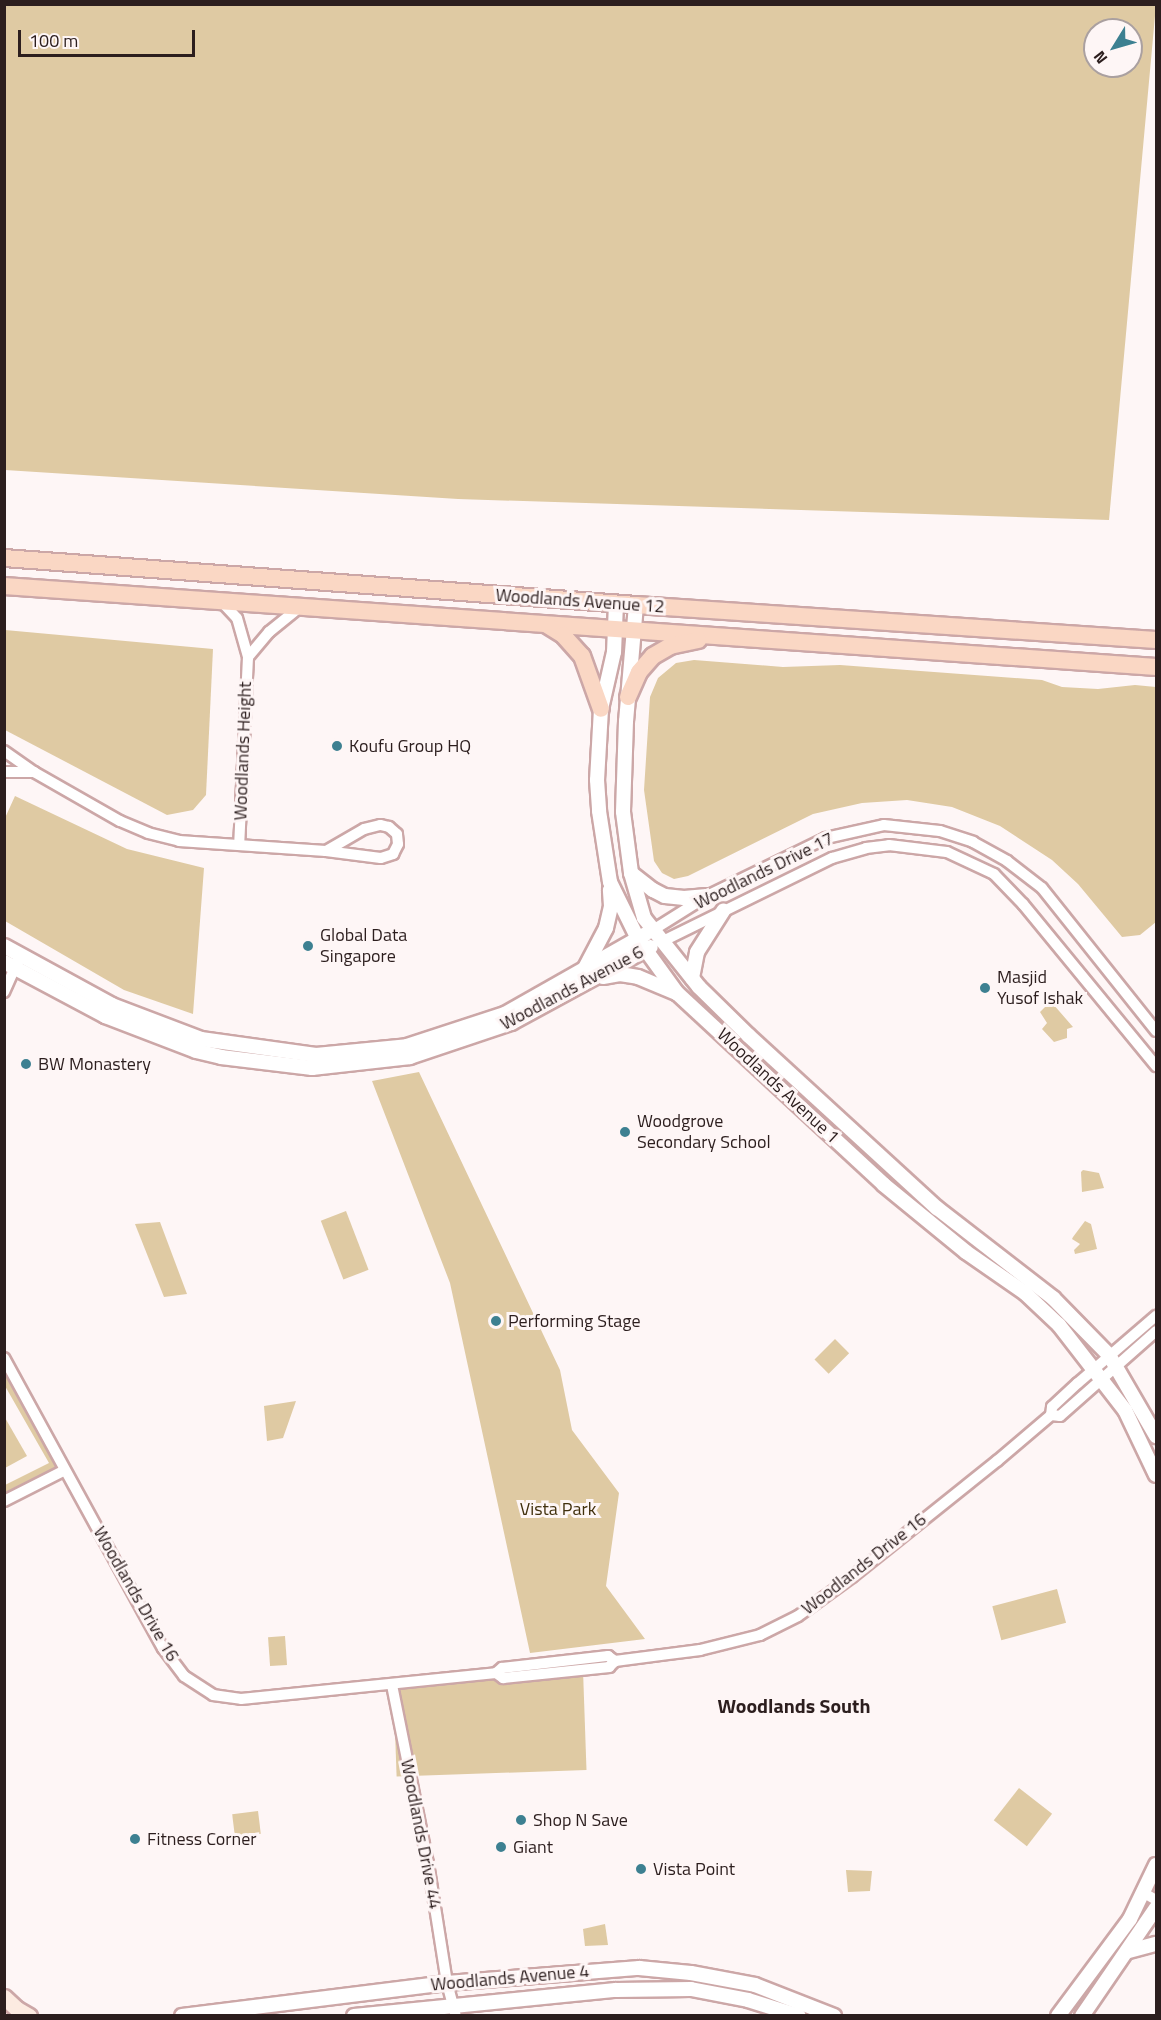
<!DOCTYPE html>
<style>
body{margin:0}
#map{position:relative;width:1161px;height:2020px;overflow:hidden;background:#fef6f6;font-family:"Titillium Web",sans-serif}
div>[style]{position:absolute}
.green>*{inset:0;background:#dfcaa3;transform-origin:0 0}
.roads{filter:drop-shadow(2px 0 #cca7a7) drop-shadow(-2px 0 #cca7a7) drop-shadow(0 2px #cca7a7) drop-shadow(0 -2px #cca7a7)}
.minor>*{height:10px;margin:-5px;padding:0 5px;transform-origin:5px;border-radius:5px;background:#fff}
.tertiary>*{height:14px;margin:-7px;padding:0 7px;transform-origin:7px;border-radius:7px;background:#fff}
.secondary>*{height:15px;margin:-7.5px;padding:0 7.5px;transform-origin:7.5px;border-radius:7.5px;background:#fcebe1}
.primary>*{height:16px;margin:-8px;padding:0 8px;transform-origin:8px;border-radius:8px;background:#fad7c4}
.dots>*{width:16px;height:16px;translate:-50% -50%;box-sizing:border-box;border:3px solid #fef6f6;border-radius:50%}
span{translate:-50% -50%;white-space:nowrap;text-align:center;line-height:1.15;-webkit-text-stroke:6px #fef6f6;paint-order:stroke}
.street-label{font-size:18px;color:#2c1e1e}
.poi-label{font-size:18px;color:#2c1e1e}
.left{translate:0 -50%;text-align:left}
.park-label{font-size:18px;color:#41300d}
.neighbourhood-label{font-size:20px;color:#2c1e1e;font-weight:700}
.frame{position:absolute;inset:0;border:6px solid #2c1e1e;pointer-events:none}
.north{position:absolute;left:1083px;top:18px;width:60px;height:60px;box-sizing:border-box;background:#fef6f6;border:2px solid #aaa0a0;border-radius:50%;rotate:233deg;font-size:16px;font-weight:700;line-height:24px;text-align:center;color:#2c1e1e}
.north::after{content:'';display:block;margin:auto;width:21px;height:27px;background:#3d8091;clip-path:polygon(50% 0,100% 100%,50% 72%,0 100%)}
.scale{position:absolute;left:18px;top:30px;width:177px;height:27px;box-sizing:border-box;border:3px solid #2c1e1e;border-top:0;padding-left:8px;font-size:18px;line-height:21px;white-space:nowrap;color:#2c1e1e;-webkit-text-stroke:4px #fef6f6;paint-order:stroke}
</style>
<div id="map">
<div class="green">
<div style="clip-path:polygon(evenodd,4px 5px,1156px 5px,1109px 520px,458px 499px,5px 470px,4px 5px,1095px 30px,1131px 30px,1131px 66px,1095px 66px,1095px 30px)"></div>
<div style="clip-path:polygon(5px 630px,213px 649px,206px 795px,193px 810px,167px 815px,5px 730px)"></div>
<div style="clip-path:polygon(694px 660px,783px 667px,840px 665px,1042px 680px,1062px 687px,1098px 689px,1135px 685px,1156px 687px,1156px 922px,1140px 935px,1122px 937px,1078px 884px,1052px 860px,1000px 826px,952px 807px,907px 800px,862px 803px,813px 814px,688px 876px,674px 879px,662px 873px,654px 861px,644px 790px,650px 697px,658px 678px,676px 663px)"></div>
<div style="clip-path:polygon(15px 796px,127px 849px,204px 868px,193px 1014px,124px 990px,5px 921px,5px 818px)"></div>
<div style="clip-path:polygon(1053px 1004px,1073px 1027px,1067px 1029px,1067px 1038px,1054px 1042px,1042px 1029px,1047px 1023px,1040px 1012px,1047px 1005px)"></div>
<div style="clip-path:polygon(419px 1072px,560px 1370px,572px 1430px,619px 1493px,606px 1586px,645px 1639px,530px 1653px,450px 1283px,372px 1081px)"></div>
<div style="clip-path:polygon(1083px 1170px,1099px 1173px,1104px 1188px,1082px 1192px,1081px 1172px)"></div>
<div style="left:346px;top:1211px;width:63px;height:27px;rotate:69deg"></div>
<div style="clip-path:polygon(1085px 1221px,1091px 1224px,1097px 1249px,1075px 1254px,1074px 1250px,1080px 1244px,1072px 1239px,1073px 1237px)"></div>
<div style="clip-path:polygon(160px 1222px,187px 1294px,164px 1297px,135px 1224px)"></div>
<div style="left:835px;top:1339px;width:20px;height:29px;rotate:45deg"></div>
<div style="clip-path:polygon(4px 1362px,65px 1470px,5px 1501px,5px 1485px,49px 1463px,5px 1386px)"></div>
<div style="clip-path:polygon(296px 1401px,283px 1438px,267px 1441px,264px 1406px)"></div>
<div style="clip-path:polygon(4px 1416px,27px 1456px,5px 1468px,4px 1468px)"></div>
<div style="left:1057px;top:1589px;width:35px;height:67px;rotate:75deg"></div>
<div style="left:285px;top:1636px;width:29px;height:17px;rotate:86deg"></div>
<div style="left:583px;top:1670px;width:100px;height:190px;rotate:88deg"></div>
<div style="left:1019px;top:1788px;width:42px;height:41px;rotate:38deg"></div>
<div style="left:258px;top:1811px;width:23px;height:26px;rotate:83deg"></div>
<div style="clip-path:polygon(846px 1870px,872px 1871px,870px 1891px,848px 1892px)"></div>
<div style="clip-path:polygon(605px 1924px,608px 1945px,585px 1946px,583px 1929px)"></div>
</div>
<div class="roads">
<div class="minor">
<div style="left:221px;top:601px;width:23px;rotate:47deg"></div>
<div style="left:237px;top:618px;width:41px;rotate:74.2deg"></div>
<div style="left:248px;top:657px;width:188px;rotate:92.7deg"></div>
<div style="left:248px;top:657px;width:33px;rotate:-50deg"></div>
<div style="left:269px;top:632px;width:40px;rotate:-39deg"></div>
<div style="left:4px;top:751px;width:37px;rotate:35deg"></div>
<div style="left:34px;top:772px;width:99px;rotate:29.7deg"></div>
<div style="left:120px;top:821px;width:30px;rotate:23deg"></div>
<div style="left:148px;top:833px;width:32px;rotate:14deg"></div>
<div style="left:179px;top:841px;width:147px;rotate:3.9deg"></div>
<div style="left:326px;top:851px;width:55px;rotate:7.3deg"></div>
<div style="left:381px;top:858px;width:13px;rotate:-18deg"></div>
<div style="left:393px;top:854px;width:11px;rotate:-63deg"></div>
<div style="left:398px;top:844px;width:10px;rotate:-96deg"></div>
<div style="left:397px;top:834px;width:11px;rotate:-139deg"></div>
<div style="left:389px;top:827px;width:9px;rotate:-167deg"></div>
<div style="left:380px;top:825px;width:16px;rotate:166deg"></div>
<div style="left:364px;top:829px;width:44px;rotate:149.9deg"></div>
<div style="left:4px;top:772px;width:30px"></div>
<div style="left:653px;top:930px;width:64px;rotate:-32.2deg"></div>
<div style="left:707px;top:896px;width:132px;rotate:-26deg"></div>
<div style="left:826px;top:838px;width:59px;rotate:-12.6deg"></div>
<div style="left:884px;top:825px;width:56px;rotate:6.1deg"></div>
<div style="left:940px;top:831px;width:35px;rotate:18deg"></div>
<div style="left:973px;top:842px;width:39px;rotate:29deg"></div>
<div style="left:1007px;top:861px;width:44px;rotate:37.6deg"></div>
<div style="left:1042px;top:888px;width:183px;rotate:51.4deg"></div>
<div style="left:661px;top:942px;width:191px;rotate:-26.2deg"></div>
<div style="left:832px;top:858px;width:35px;rotate:-16deg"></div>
<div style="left:866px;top:848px;width:23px;rotate:-7deg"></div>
<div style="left:889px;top:845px;width:58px;rotate:6.9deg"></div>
<div style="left:947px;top:852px;width:52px;rotate:25.1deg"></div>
<div style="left:994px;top:874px;width:42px;rotate:46deg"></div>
<div style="left:1023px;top:904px;width:210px;rotate:50.6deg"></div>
<div style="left:4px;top:992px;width:34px;rotate:-66deg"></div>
<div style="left:4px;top:1358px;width:331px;rotate:61.3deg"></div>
<div style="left:163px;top:1648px;width:35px;rotate:53deg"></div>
<div style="left:184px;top:1676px;width:35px;rotate:33deg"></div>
<div style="left:213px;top:1695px;width:28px;rotate:8deg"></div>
<div style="left:241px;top:1699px;width:256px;rotate:-5.8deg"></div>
<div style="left:496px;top:1673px;width:8px;rotate:-40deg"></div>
<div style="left:502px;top:1668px;width:107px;rotate:-6.5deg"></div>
<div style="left:608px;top:1656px;width:9px;rotate:36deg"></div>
<div style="left:1051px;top:1415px;width:9px;rotate:6deg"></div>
<div style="left:1060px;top:1416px;width:128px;rotate:-41.5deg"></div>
<div style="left:4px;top:1501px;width:68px;rotate:-26.9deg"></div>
<div style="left:496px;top:1673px;width:9px;rotate:36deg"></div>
<div style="left:503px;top:1678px;width:107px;rotate:-5.9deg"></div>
<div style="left:609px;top:1667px;width:8px;rotate:-45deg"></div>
<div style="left:615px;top:1661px;width:86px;rotate:-7.4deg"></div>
<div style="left:700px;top:1650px;width:62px;rotate:-14deg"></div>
<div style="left:760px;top:1635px;width:42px;rotate:-26.6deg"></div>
<div style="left:798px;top:1616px;width:67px;rotate:-35.8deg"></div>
<div style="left:852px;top:1577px;width:186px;rotate:-38.7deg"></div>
<div style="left:997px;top:1461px;width:71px;rotate:-40.4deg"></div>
<div style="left:1051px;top:1415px;width:8px;rotate:-83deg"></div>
<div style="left:1052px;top:1407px;width:35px;rotate:-43deg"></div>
<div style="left:1078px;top:1383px;width:103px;rotate:-40.7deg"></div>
<div style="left:392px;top:1685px;width:182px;rotate:78.6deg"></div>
<div style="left:428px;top:1863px;width:121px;rotate:81deg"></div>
<div style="left:447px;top:1983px;width:34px;rotate:75deg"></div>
<div style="left:1144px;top:1893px;width:14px;rotate:30deg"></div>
</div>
<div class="tertiary">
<div style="left:616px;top:603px;width:49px;rotate:92.3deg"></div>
<div style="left:614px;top:652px;width:58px;rotate:102.8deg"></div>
<div style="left:601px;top:709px;width:71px;rotate:93.2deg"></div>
<div style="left:597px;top:780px;width:31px;rotate:86deg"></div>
<div style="left:599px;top:811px;width:72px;rotate:81.2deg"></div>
<div style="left:610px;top:882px;width:64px;rotate:63.8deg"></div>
<div style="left:638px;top:939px;width:67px;rotate:54.2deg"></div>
<div style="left:677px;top:993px;width:281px;rotate:42.8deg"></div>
<div style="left:883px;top:1184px;width:107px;rotate:39.3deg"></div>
<div style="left:966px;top:1252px;width:72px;rotate:34.8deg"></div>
<div style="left:1025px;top:1293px;width:47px;rotate:43.3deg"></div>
<div style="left:1059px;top:1325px;width:108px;rotate:52.2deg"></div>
<div style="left:1125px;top:1410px;width:72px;rotate:64.5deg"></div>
<div style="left:636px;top:605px;width:116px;rotate:94.9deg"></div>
<div style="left:626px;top:721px;width:91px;rotate:91.9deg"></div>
<div style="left:623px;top:812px;width:62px;rotate:82.5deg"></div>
<div style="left:631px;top:873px;width:47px;rotate:73.9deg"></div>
<div style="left:644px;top:918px;width:88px;rotate:51.4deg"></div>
<div style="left:699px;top:987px;width:70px;rotate:44.4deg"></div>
<div style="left:749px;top:1036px;width:255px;rotate:42.5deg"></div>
<div style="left:937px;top:1208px;width:147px;rotate:37.8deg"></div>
<div style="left:1053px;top:1298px;width:80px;rotate:45.5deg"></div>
<div style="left:1109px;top:1355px;width:94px;rotate:59.9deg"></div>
<div style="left:631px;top:873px;width:28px;rotate:38deg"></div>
<div style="left:653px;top:890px;width:13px;rotate:27deg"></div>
<div style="left:665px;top:896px;width:19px;rotate:6deg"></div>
<div style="left:684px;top:898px;width:23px;rotate:-5deg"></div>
<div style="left:4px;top:946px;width:123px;rotate:28.6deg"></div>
<div style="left:112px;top:1005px;width:95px;rotate:20.9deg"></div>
<div style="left:201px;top:1039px;width:116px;rotate:7.9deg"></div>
<div style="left:316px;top:1055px;width:91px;rotate:-5.6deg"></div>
<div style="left:407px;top:1046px;width:103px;rotate:-18.1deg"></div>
<div style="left:505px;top:1014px;width:162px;rotate:-29.6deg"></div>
<div style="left:4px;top:962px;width:115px;rotate:28.1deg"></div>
<div style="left:105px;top:1016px;width:97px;rotate:21deg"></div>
<div style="left:196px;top:1051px;width:26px;rotate:13deg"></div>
<div style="left:221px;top:1057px;width:92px;rotate:6.9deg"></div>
<div style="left:312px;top:1068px;width:99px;rotate:-6.4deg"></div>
<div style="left:410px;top:1057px;width:107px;rotate:-18.6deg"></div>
<div style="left:511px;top:1023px;width:159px;rotate:-28.5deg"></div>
<div style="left:585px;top:968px;width:45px;rotate:-62.3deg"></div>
<div style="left:606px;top:928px;width:23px;rotate:-77deg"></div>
<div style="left:611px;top:906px;width:16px;rotate:-94deg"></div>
<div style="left:603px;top:977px;width:17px;rotate:-10deg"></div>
<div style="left:620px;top:974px;width:18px;rotate:9deg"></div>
<div style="left:638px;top:977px;width:41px;rotate:22.8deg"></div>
<div style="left:692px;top:978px;width:26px;rotate:-79deg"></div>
<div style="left:697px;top:952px;width:49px;rotate:-57.6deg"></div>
<div style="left:1129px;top:1951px;width:28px;rotate:-15deg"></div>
<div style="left:182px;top:2016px;width:267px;rotate:-7.1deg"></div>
<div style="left:447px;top:1983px;width:193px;rotate:-4.5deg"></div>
<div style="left:639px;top:1968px;width:52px;rotate:5.5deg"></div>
<div style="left:691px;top:1973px;width:65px;rotate:10.6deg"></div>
<div style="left:755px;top:1985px;width:85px;rotate:21.4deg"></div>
<div style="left:354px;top:2016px;width:263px;rotate:-5.7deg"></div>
<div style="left:616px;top:1990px;width:75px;rotate:-0.8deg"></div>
<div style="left:691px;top:1989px;width:58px;rotate:10.9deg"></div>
<div style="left:748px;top:2000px;width:53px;rotate:17.4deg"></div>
<div style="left:1058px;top:2016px;width:121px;rotate:-53.4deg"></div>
<div style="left:1130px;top:1919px;width:60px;rotate:-64.3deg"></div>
<div style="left:1082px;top:2016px;width:131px;rotate:-55.6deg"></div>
</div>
<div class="secondary">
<div style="left:4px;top:1997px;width:18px;rotate:43deg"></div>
<div style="left:17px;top:2009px;width:14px;rotate:30deg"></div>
</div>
<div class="primary">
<div style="left:4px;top:558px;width:634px;rotate:4.25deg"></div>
<div style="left:636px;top:605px;width:521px;rotate:3.85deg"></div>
<div style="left:4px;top:586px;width:1155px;rotate:4.02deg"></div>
<div style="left:547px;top:625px;width:19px;rotate:32deg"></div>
<div style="left:563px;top:635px;width:28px;rotate:48deg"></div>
<div style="left:582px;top:656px;width:56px;rotate:70.3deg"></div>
<div style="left:628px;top:697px;width:27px;rotate:-66deg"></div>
<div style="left:639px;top:672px;width:21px;rotate:-49deg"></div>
<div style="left:653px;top:656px;width:20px;rotate:-30deg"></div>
<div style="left:670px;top:646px;width:29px;rotate:-12deg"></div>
</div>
</div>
<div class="dots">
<div style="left:337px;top:746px;background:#3d8091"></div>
<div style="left:308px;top:946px;background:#3d8091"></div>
<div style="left:985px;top:988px;background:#3d8091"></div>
<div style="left:26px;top:1064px;background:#3d8091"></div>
<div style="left:625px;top:1132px;background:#3d8091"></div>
<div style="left:496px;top:1321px;background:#3d8091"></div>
<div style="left:521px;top:1820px;background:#3d8091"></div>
<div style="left:135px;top:1839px;background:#3d8091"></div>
<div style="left:501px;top:1847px;background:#3d8091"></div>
<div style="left:641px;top:1869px;background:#3d8091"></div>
</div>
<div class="street-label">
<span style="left:580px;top:601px;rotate:4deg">Woodlands Avenue 12</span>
<span style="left:243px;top:751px;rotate:-88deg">Woodlands Height</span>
<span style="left:764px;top:871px;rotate:-26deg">Woodlands Drive 17</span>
<span style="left:572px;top:988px;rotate:-28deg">Woodlands Avenue 6</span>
<span style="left:778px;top:1086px;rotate:43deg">Woodlands Avenue 1</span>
<span style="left:864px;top:1564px;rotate:-38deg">Woodlands Drive 16</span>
<span style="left:136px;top:1594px;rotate:60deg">Woodlands Drive 16</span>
<span style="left:421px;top:1834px;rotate:79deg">Woodlands Drive 44</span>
<span style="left:510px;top:1978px;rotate:-5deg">Woodlands Avenue 4</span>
</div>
<div class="poi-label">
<span class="left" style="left:349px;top:746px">Koufu Group HQ</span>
<span class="left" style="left:320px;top:946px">Global Data<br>Singapore</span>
<span class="left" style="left:997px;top:988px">Masjid<br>Yusof Ishak</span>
<span class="left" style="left:38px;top:1064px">BW Monastery</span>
<span class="left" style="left:637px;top:1132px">Woodgrove<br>Secondary School</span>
<span class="left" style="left:508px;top:1321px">Performing Stage</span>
<span class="left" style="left:533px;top:1820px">Shop N Save</span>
<span class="left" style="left:147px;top:1839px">Fitness Corner</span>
<span class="left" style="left:513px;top:1847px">Giant</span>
<span class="left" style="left:653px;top:1869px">Vista Point</span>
</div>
<div class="park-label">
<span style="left:558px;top:1509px">Vista Park</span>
</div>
<div class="neighbourhood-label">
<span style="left:794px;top:1705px">Woodlands South</span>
</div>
<div class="frame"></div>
<div class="north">N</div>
<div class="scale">100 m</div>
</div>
